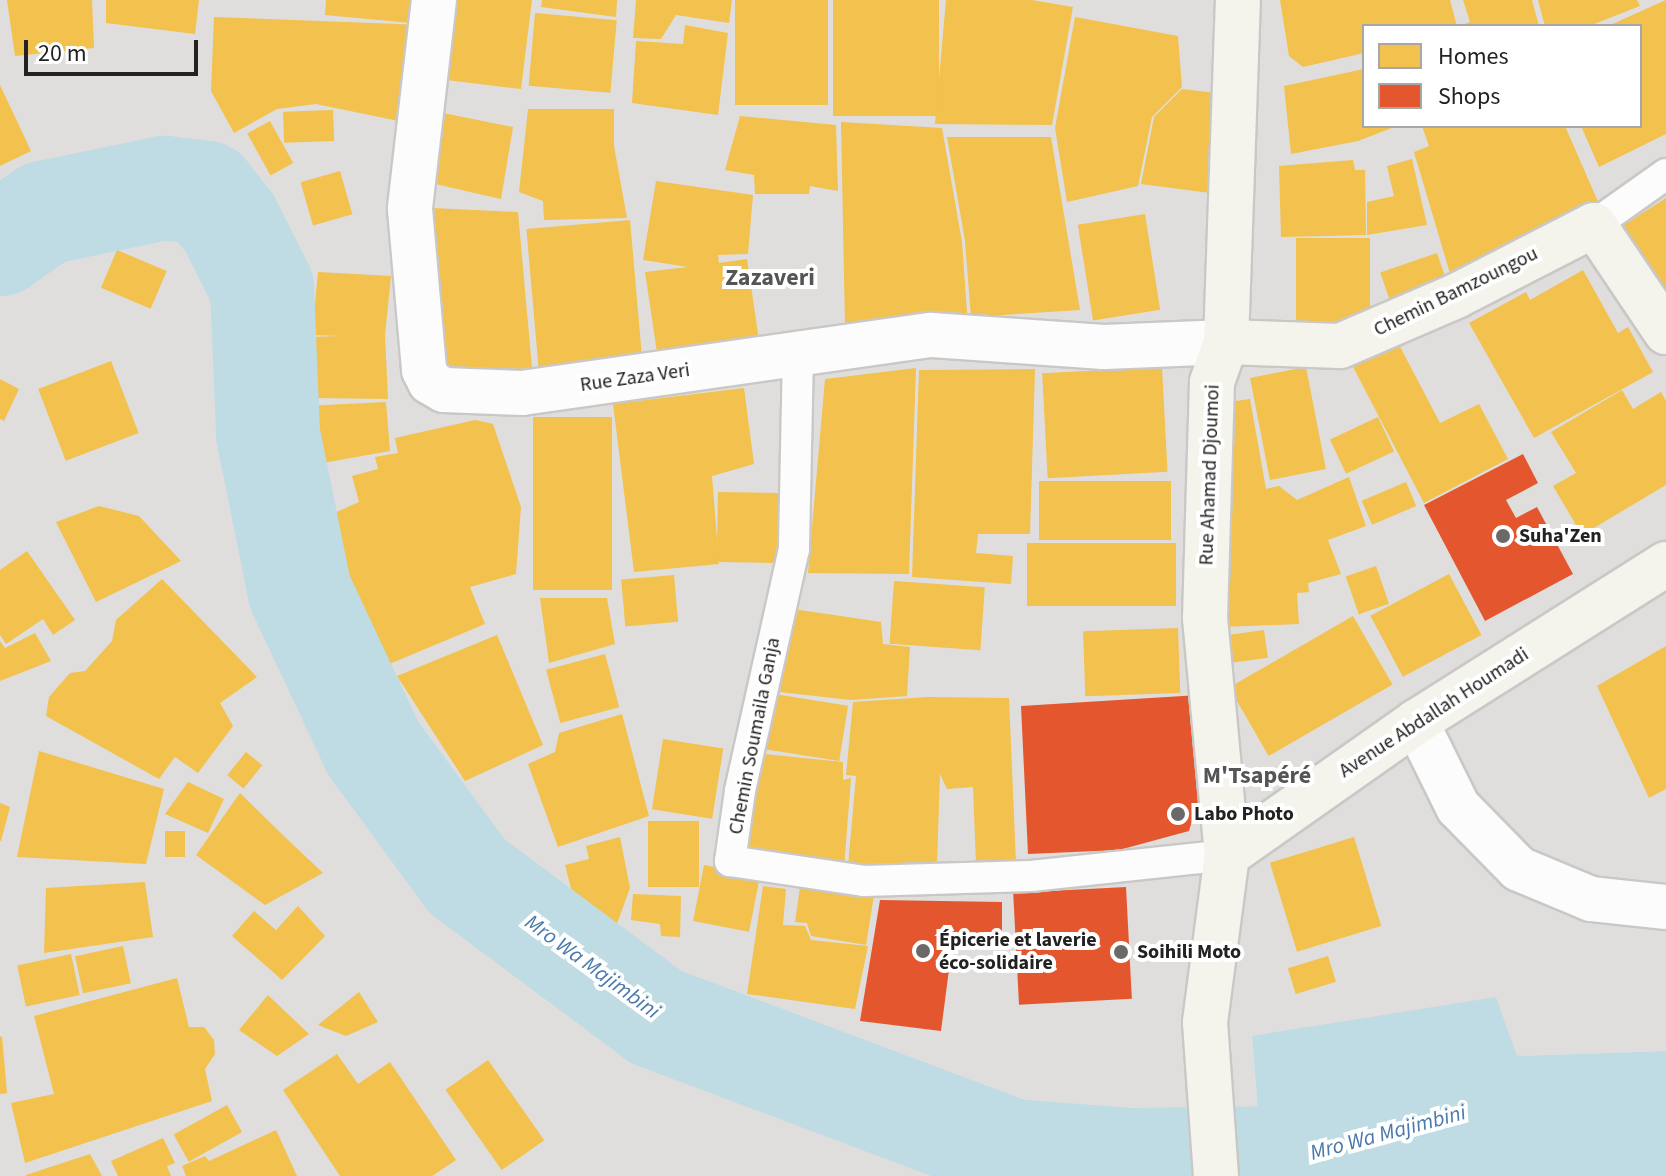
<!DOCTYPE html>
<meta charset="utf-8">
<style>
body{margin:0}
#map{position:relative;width:1666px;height:1176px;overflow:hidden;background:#f0eeeb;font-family:"Source Sans 3",sans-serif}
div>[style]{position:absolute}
.residential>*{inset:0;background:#dfdedc}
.water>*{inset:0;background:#bfdbe3}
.homes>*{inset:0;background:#f2c14e;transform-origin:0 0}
.shops>*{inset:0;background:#e4572e;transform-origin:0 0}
.river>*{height:104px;margin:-52px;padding:0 52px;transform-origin:52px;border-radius:52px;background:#bfdbe3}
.roads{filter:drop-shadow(2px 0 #c9c8c7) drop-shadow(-2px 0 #c9c8c7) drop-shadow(0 2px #c9c8c7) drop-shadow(0 -2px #c9c8c7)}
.lane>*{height:30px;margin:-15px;padding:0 15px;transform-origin:15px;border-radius:15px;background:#fdfcfc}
.street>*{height:44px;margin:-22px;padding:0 22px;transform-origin:22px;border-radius:22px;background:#fdfcfc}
.secondary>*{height:44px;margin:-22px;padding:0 22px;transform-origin:22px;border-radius:22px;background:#f4f4ed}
.dots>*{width:22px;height:22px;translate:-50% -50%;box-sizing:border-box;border:4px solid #fff;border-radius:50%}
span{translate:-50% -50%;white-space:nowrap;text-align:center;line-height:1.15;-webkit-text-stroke:8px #fff;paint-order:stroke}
.street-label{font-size:20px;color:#222}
.poi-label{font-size:20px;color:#222;font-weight:700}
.left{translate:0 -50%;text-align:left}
.water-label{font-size:22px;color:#4a7aab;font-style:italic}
.quarter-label{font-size:24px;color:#555;font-weight:700}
.legend{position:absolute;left:1362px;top:24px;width:280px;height:104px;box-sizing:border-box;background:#fff;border:2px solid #a7a7a7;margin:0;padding:10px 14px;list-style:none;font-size:24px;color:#222}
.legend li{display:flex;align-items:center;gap:16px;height:40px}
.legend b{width:40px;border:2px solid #a7a7a7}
.scale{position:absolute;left:24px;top:40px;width:174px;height:36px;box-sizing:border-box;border:4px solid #222;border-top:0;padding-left:10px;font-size:24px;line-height:28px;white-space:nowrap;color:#222;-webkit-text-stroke:6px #fff;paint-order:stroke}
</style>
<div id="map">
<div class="residential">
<div style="clip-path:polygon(evenodd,0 0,1666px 0,1666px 1051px,1517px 1056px,1252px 1036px,1263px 1176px,0 1176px,0 0,1364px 26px,1640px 26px,1640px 126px,1364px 126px,1364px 26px)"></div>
</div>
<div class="water">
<div style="clip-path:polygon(1496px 997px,1517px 1056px,1666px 1051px,1666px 1176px,1263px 1176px,1252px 1036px)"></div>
</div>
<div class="homes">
<div style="clip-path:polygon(7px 0,92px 0,94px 48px,15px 56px)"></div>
<div style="clip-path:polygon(106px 0,199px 0,195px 34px,106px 23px)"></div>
<div style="clip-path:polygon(326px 0,424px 0,422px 24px,325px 15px)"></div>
<div style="clip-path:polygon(443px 0,532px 0,521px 89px,438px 79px)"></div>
<div style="clip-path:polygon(542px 0,617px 0,616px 17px,541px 7px)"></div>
<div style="clip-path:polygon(636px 0,732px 0,729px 23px,676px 15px,661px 39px,633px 38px)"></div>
<div style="left:735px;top:0;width:93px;height:105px"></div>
<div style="left:833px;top:0;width:106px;height:116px"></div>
<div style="clip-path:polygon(946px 0,1032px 0,1073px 7px,1052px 125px,935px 124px)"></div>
<div style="clip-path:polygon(1280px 0,1450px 0,1457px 26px,1364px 26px,1364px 53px,1303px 67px,1289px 56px)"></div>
<div style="clip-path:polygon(1463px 0,1532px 0,1539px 26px,1460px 26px,1470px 22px)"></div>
<div style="clip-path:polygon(1538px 0,1637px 0,1640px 6px,1589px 26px,1545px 26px)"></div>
<div style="clip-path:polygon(1666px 0,1666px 134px,1599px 167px,1581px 126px,1640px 126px,1640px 26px,1608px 26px)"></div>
<div style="left:535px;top:13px;width:82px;height:73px;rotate:5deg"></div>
<div style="clip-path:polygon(214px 17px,424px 25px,418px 125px,316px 104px,277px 109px,234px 133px,211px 91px)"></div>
<div style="clip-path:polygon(1075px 17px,1178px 36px,1182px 87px,1152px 117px,1138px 186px,1067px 202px,1055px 128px)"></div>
<div style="clip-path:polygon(685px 25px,728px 33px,718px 115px,632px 103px,636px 41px,683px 44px)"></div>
<div style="clip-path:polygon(1364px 69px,1364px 126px,1397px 126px,1358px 141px,1291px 154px,1284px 86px)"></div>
<div style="clip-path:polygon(0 85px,31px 151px,0 166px)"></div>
<div style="clip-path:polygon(1182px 89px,1216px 93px,1218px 194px,1141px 184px,1154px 117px)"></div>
<div style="clip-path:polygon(528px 109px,614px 109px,614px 146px,627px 218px,544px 220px,543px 201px,519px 192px)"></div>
<div style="left:333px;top:110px;width:31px;height:50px;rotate:88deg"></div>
<div style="clip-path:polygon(433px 111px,513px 127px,501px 199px,431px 183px)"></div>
<div style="clip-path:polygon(740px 116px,836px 125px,838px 191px,810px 186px,809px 194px,755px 194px,754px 175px,725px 170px)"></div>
<div style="left:270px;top:121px;width:48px;height:26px;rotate:61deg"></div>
<div style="clip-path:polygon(841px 122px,942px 128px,962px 242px,968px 326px,845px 327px)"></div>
<div style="clip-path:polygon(1422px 126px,1565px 126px,1599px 204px,1454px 287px,1414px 152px,1429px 146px)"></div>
<div style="clip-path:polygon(947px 137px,1051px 137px,1080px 310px,971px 317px,965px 241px)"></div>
<div style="clip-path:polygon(1412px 159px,1427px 225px,1367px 235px,1367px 202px,1394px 196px,1387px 166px)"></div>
<div style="clip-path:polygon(1353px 160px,1355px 170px,1365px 170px,1366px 235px,1281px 237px,1279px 166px)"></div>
<div style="left:340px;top:171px;width:45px;height:41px;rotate:74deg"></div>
<div style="clip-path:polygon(656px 181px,753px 195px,748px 254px,718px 255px,719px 263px,747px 259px,761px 354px,659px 366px,645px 272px,688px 267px,643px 260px)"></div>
<div style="clip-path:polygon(1666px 198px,1666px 301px,1619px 228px)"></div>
<div style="clip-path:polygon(432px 208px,518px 212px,533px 379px,434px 377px)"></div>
<div style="left:1145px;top:214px;width:97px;height:68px;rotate:81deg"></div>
<div style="left:630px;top:220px;width:150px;height:104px;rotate:85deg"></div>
<div style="left:1296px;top:238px;width:74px;height:92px"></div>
<div style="left:117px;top:250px;width:54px;height:41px;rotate:23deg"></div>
<div style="left:1437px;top:253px;width:39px;height:60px;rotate:71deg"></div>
<div style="clip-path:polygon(1583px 270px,1618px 333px,1628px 327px,1653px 372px,1534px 438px,1469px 323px,1526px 292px,1530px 300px)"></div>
<div style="clip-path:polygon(318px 272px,391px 276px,385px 335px,388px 399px,311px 398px,310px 337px,341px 336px,312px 335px)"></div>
<div style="clip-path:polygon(1396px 339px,1440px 423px,1479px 404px,1508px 459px,1424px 503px,1351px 363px)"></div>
<div style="left:111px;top:361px;width:77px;height:78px;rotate:69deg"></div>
<div style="left:1162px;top:367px;width:105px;height:120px;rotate:87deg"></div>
<div style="left:1306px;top:367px;width:104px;height:57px;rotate:79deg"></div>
<div style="clip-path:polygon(916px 368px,909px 574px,808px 573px,825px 379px)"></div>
<div style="clip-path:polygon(1035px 369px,1030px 534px,978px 534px,976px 553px,1013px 556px,1011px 584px,912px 577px,919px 370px)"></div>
<div style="clip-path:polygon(0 379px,19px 389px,4px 421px,0 419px)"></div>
<div style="clip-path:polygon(744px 388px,754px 464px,712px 476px,719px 564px,634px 572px,613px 404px)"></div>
<div style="clip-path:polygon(1622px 390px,1633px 409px,1661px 392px,1666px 401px,1666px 485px,1582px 535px,1553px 486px,1576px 473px,1551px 432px)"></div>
<div style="clip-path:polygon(1250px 399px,1266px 489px,1279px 486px,1297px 500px,1349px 477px,1366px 526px,1328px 540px,1341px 574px,1308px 583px,1309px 592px,1297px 593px,1299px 624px,1223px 627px,1229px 402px)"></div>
<div style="clip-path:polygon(386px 402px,390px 451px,306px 466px,305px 406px)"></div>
<div style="left:533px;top:417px;width:79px;height:173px"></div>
<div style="left:1378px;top:417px;width:38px;height:53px;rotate:65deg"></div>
<div style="clip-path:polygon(475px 420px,493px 424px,521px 507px,516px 574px,470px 587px,485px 624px,363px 675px,334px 601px,296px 530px,359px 502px,352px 476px,378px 469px,375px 457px,398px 453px,395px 438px)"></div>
<div style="left:1039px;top:481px;width:132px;height:59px"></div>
<div style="left:1406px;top:482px;width:26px;height:48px;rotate:67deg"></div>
<div style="left:718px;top:492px;width:61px;height:70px;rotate:1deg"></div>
<div style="clip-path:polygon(99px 506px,139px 516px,181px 561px,96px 602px,56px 522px)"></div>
<div style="left:1027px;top:543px;width:149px;height:63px"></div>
<div style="clip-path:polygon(27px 551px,75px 620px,53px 635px,43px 619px,6px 644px,0 635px,0 570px)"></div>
<div style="left:1376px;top:566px;width:40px;height:32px;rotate:71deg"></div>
<div style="left:1449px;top:574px;width:69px;height:89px;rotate:62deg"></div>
<div style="left:674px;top:575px;width:47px;height:53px;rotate:85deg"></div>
<div style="clip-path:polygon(162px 579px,257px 677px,220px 703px,233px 726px,198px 773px,175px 757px,159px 779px,46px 716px,49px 697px,70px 673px,85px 671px,112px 641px,116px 620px)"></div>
<div style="left:894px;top:581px;width:91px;height:63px;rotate:4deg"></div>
<div style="clip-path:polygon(540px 598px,607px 598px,615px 644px,549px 663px)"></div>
<div style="clip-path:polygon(793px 609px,881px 622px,883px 644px,910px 647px,907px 696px,850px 700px,780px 692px)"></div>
<div style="left:1353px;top:616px;width:79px;height:143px;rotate:60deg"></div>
<div style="left:1178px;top:628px;width:65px;height:95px;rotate:88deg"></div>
<div style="left:1264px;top:630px;width:28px;height:35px;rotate:82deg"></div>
<div style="clip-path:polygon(35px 633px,51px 661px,0 681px,0 641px,5px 648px)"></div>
<div style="clip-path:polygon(497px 635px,543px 745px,465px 781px,397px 676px)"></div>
<div style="clip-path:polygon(1666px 646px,1666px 789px,1649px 798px,1597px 686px)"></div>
<div style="left:605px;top:654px;width:55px;height:61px;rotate:75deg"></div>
<div style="left:768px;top:693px;width:81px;height:56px;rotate:9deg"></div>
<div style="clip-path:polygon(928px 697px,1009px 698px,1016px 863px,976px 864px,973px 787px,947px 789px,940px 774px,937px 864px,848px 866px,856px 776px,846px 775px,853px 702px)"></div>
<div style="clip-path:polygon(622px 714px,649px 816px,558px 847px,528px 764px,555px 752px,559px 733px)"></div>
<div style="left:663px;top:739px;width:61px;height:71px;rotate:9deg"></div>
<div style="clip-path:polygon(39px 751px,164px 789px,146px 864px,17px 857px)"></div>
<div style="left:246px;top:752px;width:21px;height:30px;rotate:39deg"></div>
<div style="clip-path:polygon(755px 753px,843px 762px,843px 780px,851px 778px,844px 868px,742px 852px)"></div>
<div style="clip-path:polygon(188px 782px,224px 799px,208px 833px,165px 814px)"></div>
<div style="clip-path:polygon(240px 793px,288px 840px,323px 873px,265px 905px,196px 855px)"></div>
<div style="clip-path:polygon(0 803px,10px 807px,1px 841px,0 841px)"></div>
<div style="left:648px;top:821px;width:51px;height:66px"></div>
<div style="left:185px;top:831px;width:26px;height:20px;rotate:90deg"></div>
<div style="clip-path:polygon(620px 837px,630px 888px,615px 929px,583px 936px,565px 865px,589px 859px,586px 846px)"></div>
<div style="left:1354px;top:837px;width:93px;height:88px;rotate:73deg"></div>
<div style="left:704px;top:865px;width:57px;height:57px;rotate:11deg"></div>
<div style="clip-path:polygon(801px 880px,875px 889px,866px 945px,811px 936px,807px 923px,795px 922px)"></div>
<div style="clip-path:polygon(145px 882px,153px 937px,44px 953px,46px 888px)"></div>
<div style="clip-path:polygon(763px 886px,786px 889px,783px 925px,805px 926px,811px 940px,868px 946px,855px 1009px,747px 994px)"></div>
<div style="clip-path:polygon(633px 894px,681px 896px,680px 937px,661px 936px,660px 924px,631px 920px)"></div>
<div style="clip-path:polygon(298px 906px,325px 936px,282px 980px,232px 936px,254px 911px,276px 930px)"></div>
<div style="left:123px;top:946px;width:38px;height:49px;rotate:78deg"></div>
<div style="left:71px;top:954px;width:42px;height:55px;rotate:78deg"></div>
<div style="left:1328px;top:956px;width:27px;height:42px;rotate:73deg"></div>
<div style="clip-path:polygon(177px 978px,189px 1027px,204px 1027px,214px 1040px,215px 1054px,205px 1069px,212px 1101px,25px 1163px,11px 1103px,54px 1094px,34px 1016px)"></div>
<div style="clip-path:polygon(359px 992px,378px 1022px,346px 1036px,318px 1025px)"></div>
<div style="clip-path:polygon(268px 995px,309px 1034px,277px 1056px,239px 1030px)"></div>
<div style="clip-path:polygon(2px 1036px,7px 1093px,0 1094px,0 1037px)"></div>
<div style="clip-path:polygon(337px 1054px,358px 1084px,390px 1062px,456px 1160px,432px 1176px,340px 1176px,283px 1090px)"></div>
<div style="left:488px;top:1060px;width:98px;height:52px;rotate:55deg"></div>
<div style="left:227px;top:1105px;width:31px;height:61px;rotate:61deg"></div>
<div style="clip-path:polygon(276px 1130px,297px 1176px,186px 1176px,182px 1166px,205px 1156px,209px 1161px)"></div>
<div style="clip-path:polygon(163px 1138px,175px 1163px,167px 1166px,171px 1176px,118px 1176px,111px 1161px)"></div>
<div style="clip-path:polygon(90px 1154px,102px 1176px,26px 1176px,26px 1175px)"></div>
</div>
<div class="shops">
<div style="clip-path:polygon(1523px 454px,1538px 483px,1506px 500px,1516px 518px,1537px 507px,1573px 574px,1485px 621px,1424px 505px)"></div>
<div style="clip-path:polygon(1199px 695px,1199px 798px,1189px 831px,1119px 850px,1028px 854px,1021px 706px)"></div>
<div style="left:1126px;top:887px;width:112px;height:113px;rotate:87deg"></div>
<div style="clip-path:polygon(880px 900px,1002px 902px,1002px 935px,953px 939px,941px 1031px,860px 1021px)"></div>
</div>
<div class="river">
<div style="left:0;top:244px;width:54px;rotate:-35.2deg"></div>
<div style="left:44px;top:213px;width:123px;rotate:-11.8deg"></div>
<div style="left:164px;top:188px;width:42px;rotate:6.8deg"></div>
<div style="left:206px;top:193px;width:37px;rotate:52deg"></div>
<div style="left:229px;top:222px;width:74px;rotate:63.4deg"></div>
<div style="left:262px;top:288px;width:146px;rotate:87.6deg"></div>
<div style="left:268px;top:434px;width:161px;rotate:78.6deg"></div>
<div style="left:300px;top:592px;width:172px;rotate:64.9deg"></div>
<div style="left:373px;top:748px;width:159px;rotate:53.7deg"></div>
<div style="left:467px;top:876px;width:236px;rotate:36.7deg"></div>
<div style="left:656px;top:1017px;width:381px;rotate:20.6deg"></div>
<div style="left:1013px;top:1151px;width:118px;rotate:4.4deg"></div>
<div style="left:1131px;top:1160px;width:164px;rotate:-0.7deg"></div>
<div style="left:1295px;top:1158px;width:206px;rotate:-14.9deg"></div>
<div style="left:1494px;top:1105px;width:173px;rotate:6.3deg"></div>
</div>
<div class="roads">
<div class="lane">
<div style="left:1594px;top:225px;width:88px;rotate:-35.3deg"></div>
<div style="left:798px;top:354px;width:195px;rotate:91.2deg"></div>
<div style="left:794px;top:549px;width:248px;rotate:102.6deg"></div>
<div style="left:740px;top:791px;width:71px;rotate:98.1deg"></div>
<div style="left:730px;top:861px;width:135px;rotate:8.5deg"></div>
<div style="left:864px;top:881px;width:167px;rotate:-1.7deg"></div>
<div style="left:1031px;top:876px;width:197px;rotate:-6.1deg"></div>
</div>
<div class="street">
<div style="left:434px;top:0;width:210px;rotate:96.6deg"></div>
<div style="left:410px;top:209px;width:162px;rotate:85deg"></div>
<div style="left:424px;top:370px;width:13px;rotate:63deg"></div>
<div style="left:430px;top:382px;width:16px;rotate:30deg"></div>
<div style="left:444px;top:390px;width:78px;rotate:2.2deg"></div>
<div style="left:522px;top:393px;width:413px;rotate:-8.1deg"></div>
<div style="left:931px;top:335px;width:173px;rotate:4deg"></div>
<div style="left:1104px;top:347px;width:122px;rotate:-2.3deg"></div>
<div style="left:1416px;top:722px;width:95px;rotate:63.7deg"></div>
<div style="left:1458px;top:807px;width:87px;rotate:45.5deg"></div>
<div style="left:1519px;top:869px;width:78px;rotate:22.6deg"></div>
<div style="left:1591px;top:899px;width:75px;rotate:6.1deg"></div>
</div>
<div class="secondary">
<div style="left:1226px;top:342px;width:114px;rotate:2deg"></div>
<div style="left:1340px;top:346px;width:126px;rotate:-23.3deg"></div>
<div style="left:1456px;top:296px;width:155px;rotate:-27.2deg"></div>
<div style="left:1594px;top:225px;width:129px;rotate:56.1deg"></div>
<div style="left:1227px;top:855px;width:238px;rotate:-95.3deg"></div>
<div style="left:1205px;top:618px;width:236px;rotate:-88.3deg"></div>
<div style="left:1212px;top:382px;width:42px;rotate:-70.7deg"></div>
<div style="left:1226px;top:342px;width:342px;rotate:-88deg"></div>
<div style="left:1216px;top:1176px;width:154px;rotate:-94.1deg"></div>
<div style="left:1205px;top:1022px;width:168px;rotate:-82.5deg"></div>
<div style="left:1227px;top:855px;width:231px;rotate:-35.1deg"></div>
<div style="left:1416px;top:722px;width:296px;rotate:-32.3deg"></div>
</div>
</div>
<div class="dots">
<div style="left:1503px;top:536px;background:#6a6968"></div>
<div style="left:1178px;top:814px;background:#6a6968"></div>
<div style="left:923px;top:951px;background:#6a6968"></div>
<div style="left:1121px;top:952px;background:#6a6968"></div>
</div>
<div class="street-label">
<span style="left:1456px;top:292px;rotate:-26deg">Chemin Bamzoungou</span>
<span style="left:635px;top:378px;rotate:-8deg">Rue Zaza Veri</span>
<span style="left:1210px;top:475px;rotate:-88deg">Rue Ahamad Djoumoi</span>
<span style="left:1434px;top:713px;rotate:-33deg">Avenue Abdallah Houmadi</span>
<span style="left:755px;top:736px;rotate:-79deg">Chemin Soumaila Ganja</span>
</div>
<div class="poi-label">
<span class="left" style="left:1519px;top:536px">Suha'Zen</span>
<span class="left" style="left:1194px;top:814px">Labo Photo</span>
<span class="left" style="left:939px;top:952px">Épicerie et laverie<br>éco-solidaire</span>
<span class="left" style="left:1137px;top:952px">Soihili Moto</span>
</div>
<div class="water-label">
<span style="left:592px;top:967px;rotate:36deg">Mro Wa Majimbini</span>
<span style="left:1388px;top:1133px;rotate:-15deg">Mro Wa Majimbini</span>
</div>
<div class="quarter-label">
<span style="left:770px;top:278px">Zazaveri</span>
<span style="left:1257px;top:776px">M'Tsapéré</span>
</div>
<ul class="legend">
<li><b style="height:22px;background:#f2c14e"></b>Homes</li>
<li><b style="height:22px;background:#e4572e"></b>Shops</li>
</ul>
<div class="scale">20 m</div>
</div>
